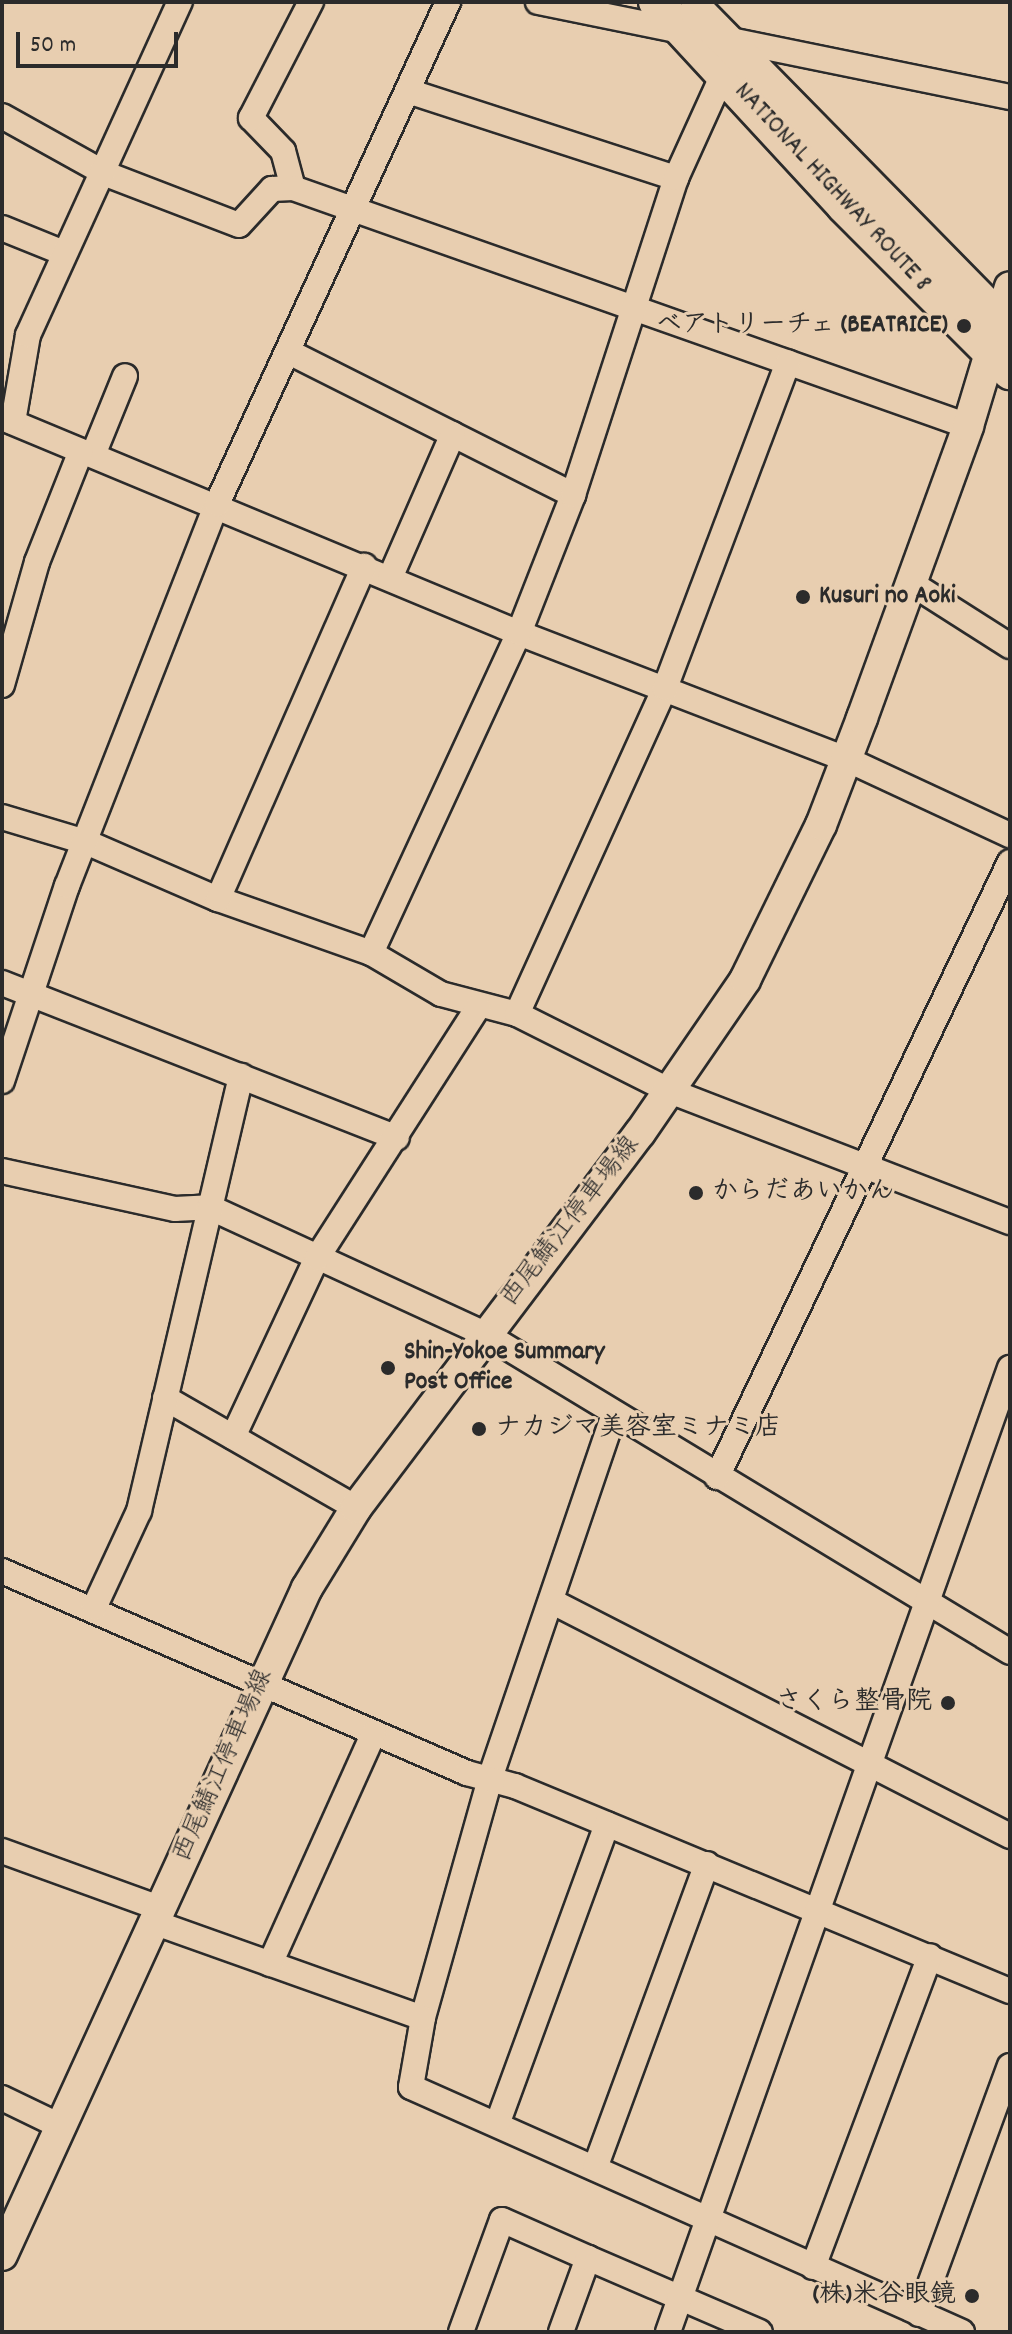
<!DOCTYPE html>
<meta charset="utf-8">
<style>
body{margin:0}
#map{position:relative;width:1012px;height:2334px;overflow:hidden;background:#e8ceb0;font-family:Dekko,"Klee One",sans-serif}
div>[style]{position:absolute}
.roads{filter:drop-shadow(2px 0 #2b2b2b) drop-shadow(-2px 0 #2b2b2b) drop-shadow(0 2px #2b2b2b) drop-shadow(0 -2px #2b2b2b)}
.minor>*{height:24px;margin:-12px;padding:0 12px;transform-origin:12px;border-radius:12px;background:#e8ceb0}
.major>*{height:30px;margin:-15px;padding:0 15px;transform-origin:15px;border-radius:15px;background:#e8ceb0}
.highway>*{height:34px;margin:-17px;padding:0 17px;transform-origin:17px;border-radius:17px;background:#e8ceb0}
.dots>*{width:22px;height:22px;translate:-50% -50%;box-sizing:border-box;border:4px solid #e8ceb0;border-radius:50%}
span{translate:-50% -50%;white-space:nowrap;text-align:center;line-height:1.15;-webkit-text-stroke:6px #e8ceb0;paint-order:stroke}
.street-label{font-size:26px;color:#2b2b2b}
.poi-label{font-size:26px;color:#2b2b2b;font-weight:700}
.right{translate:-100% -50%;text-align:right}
.left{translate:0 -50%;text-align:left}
.frame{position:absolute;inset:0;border:4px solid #2b2b2b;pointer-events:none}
.scale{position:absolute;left:16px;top:32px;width:162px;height:36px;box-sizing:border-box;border:4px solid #2b2b2b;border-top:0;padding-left:10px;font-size:24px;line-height:28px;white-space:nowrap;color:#2b2b2b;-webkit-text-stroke:6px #e8ceb0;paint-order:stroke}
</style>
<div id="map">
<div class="roads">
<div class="minor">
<div style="left:538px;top:2px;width:150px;rotate:11.5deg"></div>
<div style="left:725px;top:39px;width:291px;rotate:11.5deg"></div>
<div style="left:408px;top:91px;width:282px;rotate:18deg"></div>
<div style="left:2px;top:116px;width:119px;rotate:29.1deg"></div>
<div style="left:106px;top:174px;width:142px;rotate:21deg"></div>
<div style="left:239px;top:225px;width:49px;rotate:-47.5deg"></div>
<div style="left:272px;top:189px;width:21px;rotate:-3deg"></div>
<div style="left:293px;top:188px;width:38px;rotate:-105deg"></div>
<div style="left:283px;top:151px;width:46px;rotate:-134.1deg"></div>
<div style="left:251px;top:118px;width:131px;rotate:-62.7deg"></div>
<div style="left:293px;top:188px;width:716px;rotate:19.42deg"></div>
<div style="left:2px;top:228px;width:67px;rotate:22deg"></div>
<div style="left:291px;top:353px;width:316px;rotate:26.7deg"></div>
<div style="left:2px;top:418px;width:560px;rotate:22.58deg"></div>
<div style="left:519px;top:633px;width:350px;rotate:21.1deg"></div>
<div style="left:846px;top:759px;width:181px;rotate:24.9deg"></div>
<div style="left:13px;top:422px;width:88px;rotate:-80.2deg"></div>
<div style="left:28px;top:335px;width:366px;rotate:-65.5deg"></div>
<div style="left:93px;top:455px;width:85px;rotate:-67.9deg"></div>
<div style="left:390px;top:578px;width:157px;rotate:-66.4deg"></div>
<div style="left:911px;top:583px;width:117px;rotate:32.5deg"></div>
<div style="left:2px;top:685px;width:128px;rotate:-74.1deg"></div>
<div style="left:37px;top:562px;width:119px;rotate:-68.4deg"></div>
<div style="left:2px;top:817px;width:88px;rotate:16.6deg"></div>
<div style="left:86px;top:842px;width:144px;rotate:23.4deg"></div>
<div style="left:218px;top:899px;width:162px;rotate:19.4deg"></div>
<div style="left:371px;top:953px;width:81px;rotate:30.4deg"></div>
<div style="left:441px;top:994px;width:79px;rotate:14.7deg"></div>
<div style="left:517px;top:1014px;width:171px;rotate:26.7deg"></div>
<div style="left:670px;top:1091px;width:364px;rotate:21.1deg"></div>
<div style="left:218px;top:899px;width:364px;rotate:-66.3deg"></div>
<div style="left:371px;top:953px;width:353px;rotate:-65.2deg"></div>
<div style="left:519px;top:633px;width:148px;rotate:-68.6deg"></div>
<div style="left:573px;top:495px;width:333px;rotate:-72deg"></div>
<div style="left:676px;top:178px;width:116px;rotate:-65.6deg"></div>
<div style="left:2px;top:983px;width:424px;rotate:21.4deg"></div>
<div style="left:517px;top:1014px;width:358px;rotate:-65.6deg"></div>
<div style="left:665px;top:688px;width:348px;rotate:-69.3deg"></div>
<div style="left:2px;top:1081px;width:206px;rotate:-71.6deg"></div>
<div style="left:67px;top:886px;width:410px;rotate:-68.6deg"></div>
<div style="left:217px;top:504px;width:553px;rotate:-65.29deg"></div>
<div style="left:2px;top:1171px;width:177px;rotate:12.4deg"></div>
<div style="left:175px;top:1209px;width:34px;rotate:-3deg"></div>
<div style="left:209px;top:1207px;width:304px;rotate:24.7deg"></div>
<div style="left:485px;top:1334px;width:614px;rotate:31.2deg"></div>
<div style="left:165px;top:1398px;width:220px;rotate:29.9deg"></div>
<div style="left:614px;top:1414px;width:385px;rotate:108.8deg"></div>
<div style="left:490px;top:1779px;width:248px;rotate:105.7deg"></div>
<div style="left:423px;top:2018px;width:70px;rotate:99.9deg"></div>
<div style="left:411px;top:2087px;width:603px;rotate:23.97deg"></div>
<div style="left:233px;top:1437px;width:198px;rotate:-64.9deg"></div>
<div style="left:317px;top:1258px;width:298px;rotate:-57.3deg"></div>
<div style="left:717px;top:1477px;width:681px;rotate:-64.53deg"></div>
<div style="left:2px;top:1571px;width:507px;rotate:23.48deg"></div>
<div style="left:467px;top:1773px;width:50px;rotate:15.2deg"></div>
<div style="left:515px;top:1786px;width:536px;rotate:22.5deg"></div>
<div style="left:551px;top:1601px;width:516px;rotate:27.11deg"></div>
<div style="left:94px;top:1608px;width:107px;rotate:-65.1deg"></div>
<div style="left:139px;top:1511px;width:447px;rotate:-76.8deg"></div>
<div style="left:2px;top:1851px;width:170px;rotate:19.9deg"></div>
<div style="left:156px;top:1923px;width:283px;rotate:19.6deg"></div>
<div style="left:270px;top:1964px;width:253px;rotate:-65.8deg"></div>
<div style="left:2px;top:2098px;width:67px;rotate:25.8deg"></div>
<div style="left:498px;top:2122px;width:317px;rotate:-69.9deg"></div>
<div style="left:595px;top:2168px;width:324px;rotate:-69.8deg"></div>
<div style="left:813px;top:2267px;width:332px;rotate:-69.4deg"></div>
<div style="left:919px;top:2314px;width:264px;rotate:-69.9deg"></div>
<div style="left:461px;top:2332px;width:119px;rotate:-69.9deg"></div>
<div style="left:502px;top:2220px;width:94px;rotate:23.8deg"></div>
<div style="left:561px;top:2332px;width:79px;rotate:-70deg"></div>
<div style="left:588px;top:2258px;width:187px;rotate:23.3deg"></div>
<div style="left:668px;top:2332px;width:1023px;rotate:-70.47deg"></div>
</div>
<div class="major">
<div style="left:2px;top:2255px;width:733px;rotate:-65.43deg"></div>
<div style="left:307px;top:1588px;width:94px;rotate:-58.5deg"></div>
<div style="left:356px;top:1508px;width:470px;rotate:-52.9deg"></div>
<div style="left:640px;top:1133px;width:186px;rotate:-55.5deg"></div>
<div style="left:745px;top:980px;width:173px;rotate:-63.9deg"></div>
<div style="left:821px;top:825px;width:115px;rotate:-69deg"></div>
<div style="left:862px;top:718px;width:311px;rotate:-70deg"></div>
<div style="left:968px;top:426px;width:145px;rotate:-73.2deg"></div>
</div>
<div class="highway">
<div style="left:656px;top:2px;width:277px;rotate:47.3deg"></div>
<div style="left:844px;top:206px;width:235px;rotate:45deg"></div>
<div style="left:697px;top:11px;width:447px;rotate:45.5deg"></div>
</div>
</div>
<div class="dots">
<div style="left:964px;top:326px;background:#2b2b2b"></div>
<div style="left:803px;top:597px;background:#2b2b2b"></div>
<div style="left:696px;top:1193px;background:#2b2b2b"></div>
<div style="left:388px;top:1368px;background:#2b2b2b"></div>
<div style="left:479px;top:1429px;background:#2b2b2b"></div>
<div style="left:948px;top:1703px;background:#2b2b2b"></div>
<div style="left:972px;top:2296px;background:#2b2b2b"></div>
</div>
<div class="street-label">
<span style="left:832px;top:188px;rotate:47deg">NATIONAL HIGHWAY ROUTE 8</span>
<span style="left:571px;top:1222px;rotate:-52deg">西尾鯖江停車場線</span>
<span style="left:224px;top:1766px;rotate:-66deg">西尾鯖江停車場線</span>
</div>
<div class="poi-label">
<span class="right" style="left:948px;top:326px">ベアトリーチェ (BEATRICE)</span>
<span class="left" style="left:819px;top:597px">Kusuri no Aoki</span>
<span class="left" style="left:712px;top:1193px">からだあいかん</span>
<span class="left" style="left:404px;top:1368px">Shin-Yokoe Summary<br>Post Office</span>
<span class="left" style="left:495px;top:1429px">ナカジマ美容室ミナミ店</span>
<span class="right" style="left:932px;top:1703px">さくら整骨院</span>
<span class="right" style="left:956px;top:2296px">(株)米谷眼鏡</span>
</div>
<div class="frame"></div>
<div class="scale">50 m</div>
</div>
